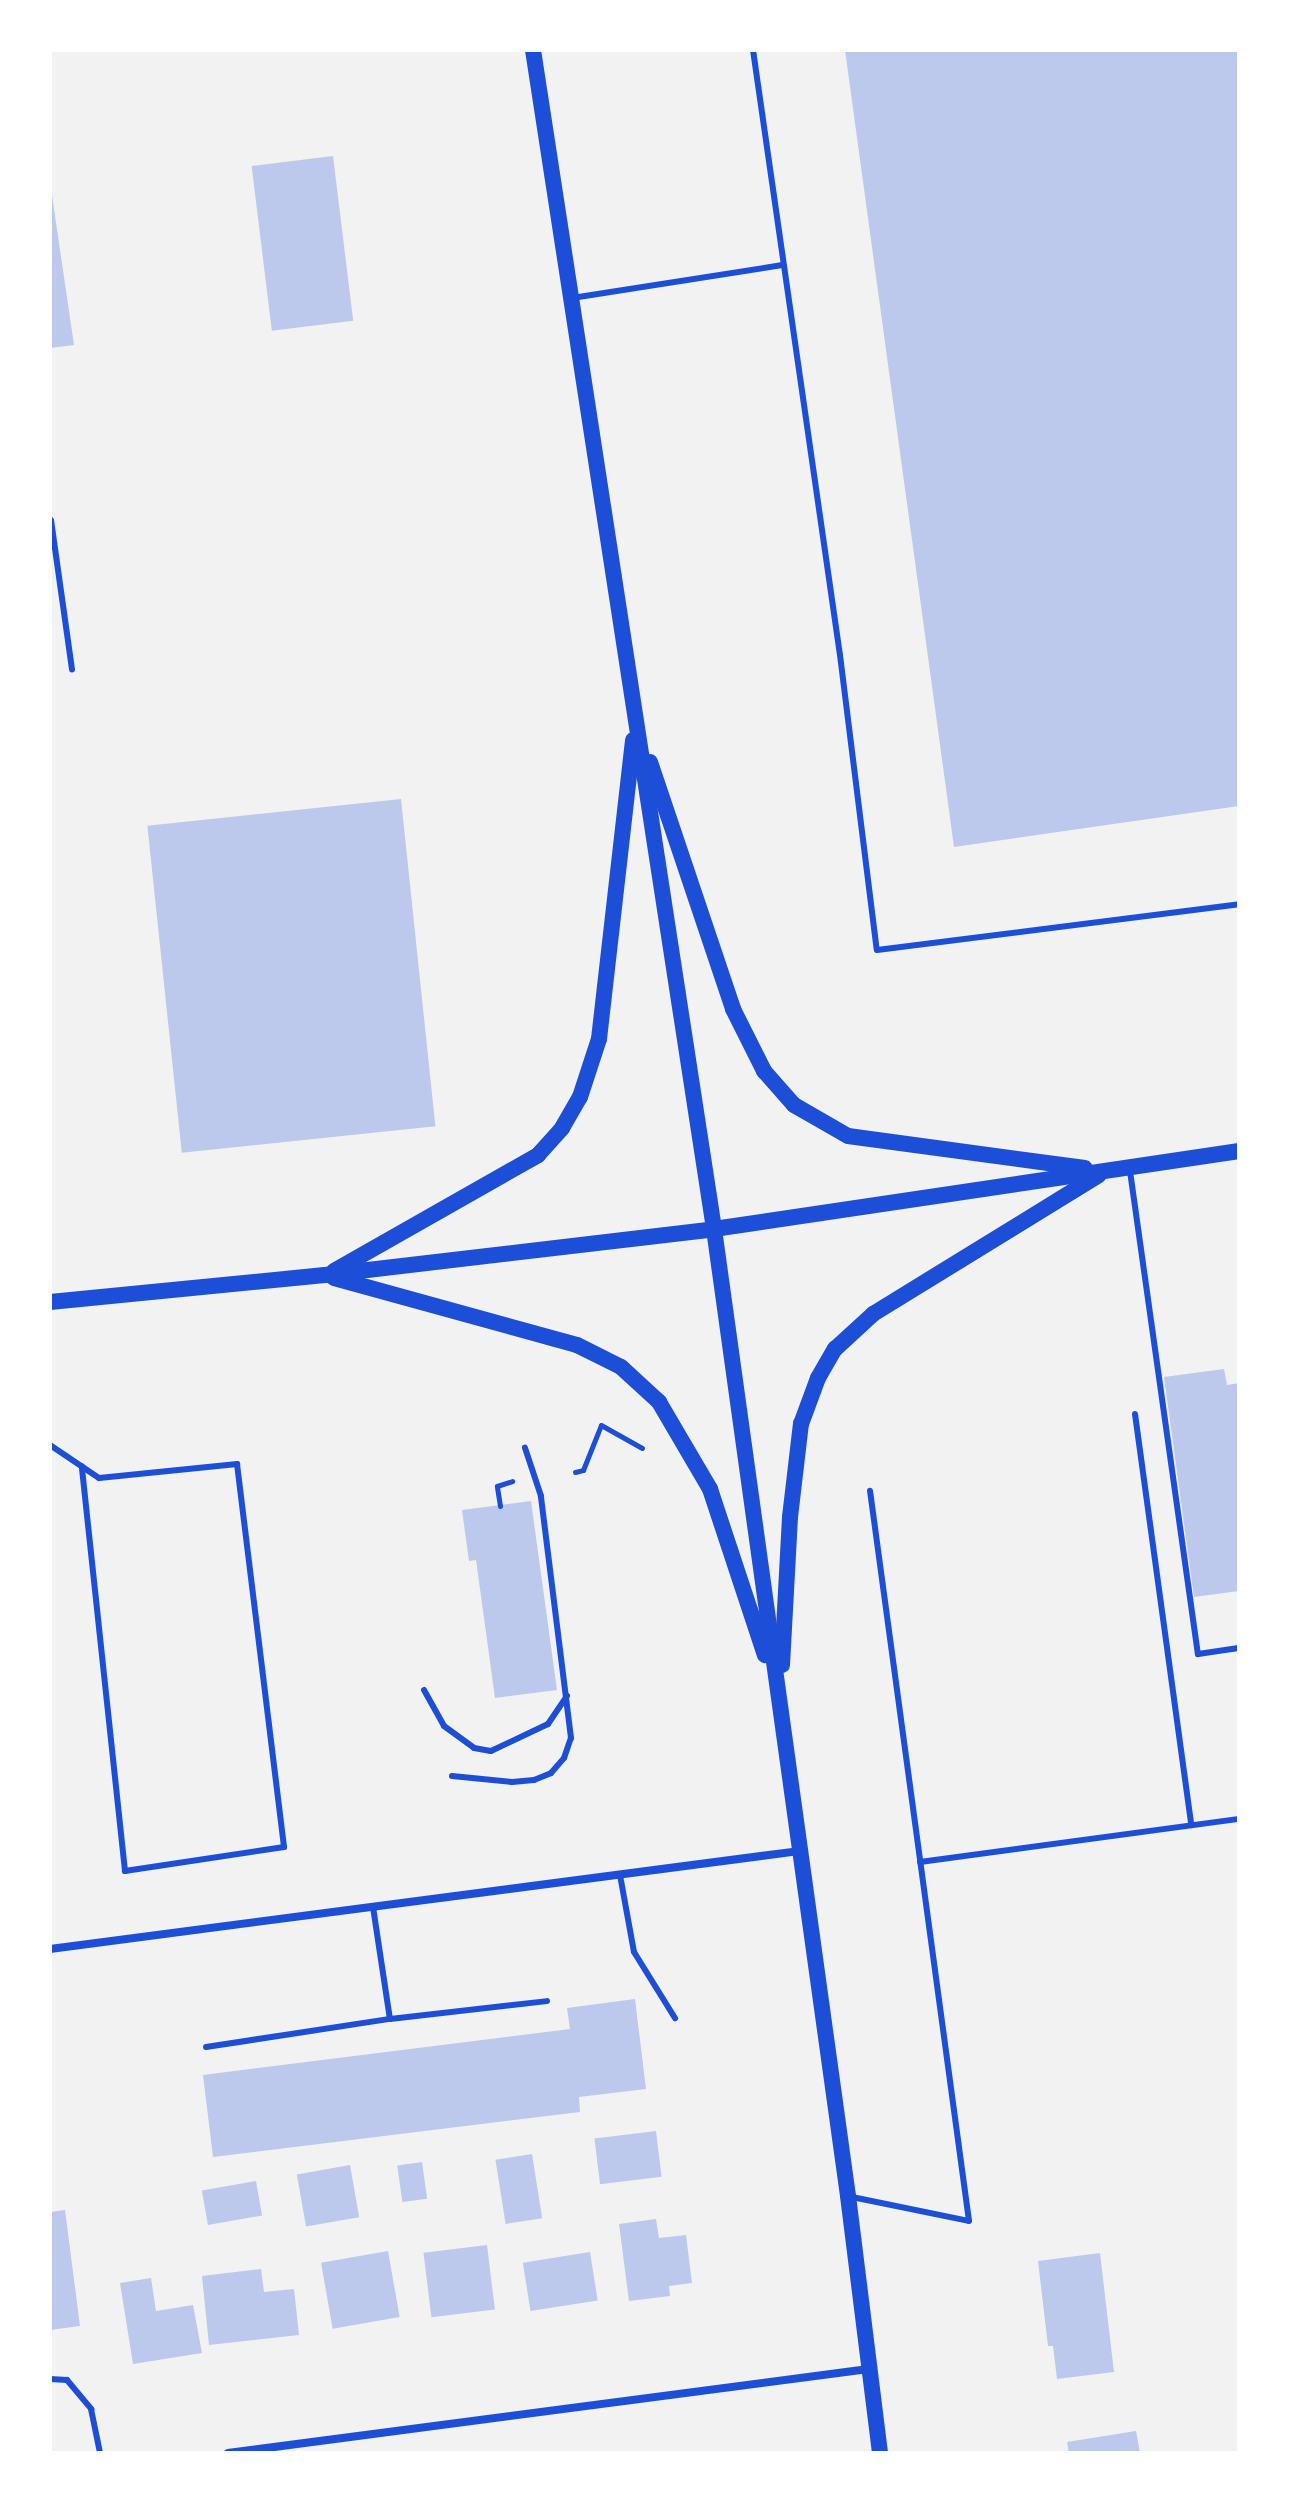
<!DOCTYPE html>
<style>
body{margin:0}
#map{position:relative;width:1289px;height:2503px;overflow:hidden;background:#f2f2f2;font-family:"IBM Plex Sans",sans-serif}
div>[style]{position:absolute}
.building>*{inset:0;background:#bdc9ec;transform-origin:0 0}
.path>*{height:5px;margin:-2.5px;padding:0 2.5px;transform-origin:2.5px;border-radius:2.5px;background:#1d4ed8}
.service>*{height:6px;margin:-3px;padding:0 3px;transform-origin:3px;border-radius:3px;background:#1d4ed8}
.minor>*{height:8px;margin:-4px;padding:0 4px;transform-origin:4px;border-radius:4px;background:#1d4ed8}
.secondary>*{height:16px;margin:-8px;padding:0 8px;transform-origin:8px;border-radius:8px;background:#1d4ed8}
span{translate:-50% -50%;white-space:nowrap;text-align:center;line-height:1.15;-webkit-text-stroke:6px #fff;paint-order:stroke}
.frame{position:absolute;inset:0;border:52px solid #fff;pointer-events:none}
</style>
<div id="map">
<div class="building">
<div style="clip-path:polygon(845px 50px,1239px 50px,1239px 806px,954px 847px)"></div>
<div style="left:333px;top:156px;width:166px;height:82px;rotate:83deg"></div>
<div style="clip-path:polygon(50px 182px,74px 345px,50px 348px)"></div>
<div style="left:401px;top:799px;width:329px;height:255px;rotate:84deg"></div>
<div style="clip-path:polygon(1224px 1369px,1227px 1385px,1239px 1383px,1239px 1591px,1194px 1597px,1164px 1377px)"></div>
<div style="clip-path:polygon(531px 1501px,557px 1690px,495px 1698px,476px 1560px,469px 1561px,462px 1510px)"></div>
<div style="clip-path:polygon(635px 1999px,646px 2089px,579px 2097px,580px 2112px,213px 2157px,203px 2075px,570px 2029px,567px 2008px)"></div>
<div style="left:656px;top:2131px;width:46px;height:62px;rotate:83deg"></div>
<div style="left:532px;top:2154px;width:65px;height:37px;rotate:81deg"></div>
<div style="left:422px;top:2162px;width:37px;height:25px;rotate:82deg"></div>
<div style="left:350px;top:2165px;width:53px;height:54px;rotate:80deg"></div>
<div style="left:256px;top:2181px;width:35px;height:55px;rotate:80deg"></div>
<div style="clip-path:polygon(65px 2210px,80px 2326px,50px 2330px,50px 2212px)"></div>
<div style="clip-path:polygon(656px 2219px,659px 2238px,686px 2235px,692px 2283px,669px 2286px,670px 2296px,629px 2301px,619px 2224px)"></div>
<div style="left:487px;top:2245px;width:65px;height:64px;rotate:83deg"></div>
<div style="left:388px;top:2251px;width:67px;height:68px;rotate:80deg"></div>
<div style="left:590px;top:2252px;width:49px;height:68px;rotate:81deg"></div>
<div style="clip-path:polygon(1100px 2253px,1114px 2372px,1057px 2379px,1053px 2346px,1048px 2346px,1038px 2261px)"></div>
<div style="clip-path:polygon(261px 2269px,264px 2292px,294px 2289px,299px 2335px,209px 2345px,202px 2276px)"></div>
<div style="clip-path:polygon(151px 2278px,156px 2311px,193px 2305px,202px 2353px,133px 2364px,120px 2283px)"></div>
<div style="clip-path:polygon(1136px 2431px,1140px 2453px,1069px 2453px,1067px 2442px)"></div>
</div>
<div class="path">
<div style="left:575px;top:1472px;width:8px;rotate:-14deg"></div>
<div style="left:583px;top:1470px;width:48px;rotate:-68.2deg"></div>
<div style="left:601px;top:1425px;width:47px;rotate:29.3deg"></div>
<div style="left:500px;top:1506px;width:20px;rotate:-99deg"></div>
<div style="left:497px;top:1486px;width:16px;rotate:-18deg"></div>
</div>
<div class="service">
<div style="left:753px;top:50px;width:611px;rotate:81.82deg"></div>
<div style="left:840px;top:655px;width:297px;rotate:82.9deg"></div>
<div style="left:877px;top:950px;width:365px;rotate:-7.2deg"></div>
<div style="left:572px;top:298px;width:213px;rotate:-8.9deg"></div>
<div style="left:51px;top:520px;width:151px;rotate:82deg"></div>
<div style="left:1130px;top:1171px;width:488px;rotate:82deg"></div>
<div style="left:1198px;top:1654px;width:41px;rotate:-8.3deg"></div>
<div style="left:1135px;top:1414px;width:415px;rotate:82.2deg"></div>
<div style="left:50px;top:1445px;width:59px;rotate:34deg"></div>
<div style="left:99px;top:1478px;width:139px;rotate:-5.8deg"></div>
<div style="left:237px;top:1464px;width:386px;rotate:83deg"></div>
<div style="left:284px;top:1847px;width:161px;rotate:171.4deg"></div>
<div style="left:125px;top:1871px;width:407px;rotate:-96.1deg"></div>
<div style="left:424px;top:1690px;width:41px;rotate:60.9deg"></div>
<div style="left:444px;top:1726px;width:37px;rotate:36deg"></div>
<div style="left:474px;top:1748px;width:17px;rotate:10deg"></div>
<div style="left:491px;top:1751px;width:63px;rotate:-25.3deg"></div>
<div style="left:548px;top:1724px;width:34px;rotate:-56deg"></div>
<div style="left:452px;top:1776px;width:60px;rotate:5.7deg"></div>
<div style="left:512px;top:1782px;width:22px;rotate:-5deg"></div>
<div style="left:534px;top:1780px;width:18px;rotate:-22deg"></div>
<div style="left:551px;top:1773px;width:20px;rotate:-49deg"></div>
<div style="left:564px;top:1758px;width:21px;rotate:-71deg"></div>
<div style="left:571px;top:1738px;width:244px;rotate:-97.1deg"></div>
<div style="left:541px;top:1496px;width:51px;rotate:-108.4deg"></div>
<div style="left:920px;top:1862px;width:322px;rotate:-7.7deg"></div>
<div style="left:620px;top:1875px;width:78px;rotate:79.7deg"></div>
<div style="left:634px;top:1952px;width:78px;rotate:58.2deg"></div>
<div style="left:373px;top:1907px;width:113px;rotate:81.4deg"></div>
<div style="left:390px;top:2019px;width:158px;rotate:-6.5deg"></div>
<div style="left:206px;top:2047px;width:186px;rotate:-8.7deg"></div>
<div style="left:852px;top:2197px;width:119px;rotate:11.6deg"></div>
<div style="left:969px;top:2221px;width:737px;rotate:-97.72deg"></div>
<div style="left:50px;top:2379px;width:17px;rotate:3deg"></div>
<div style="left:67px;top:2380px;width:38px;rotate:50deg"></div>
<div style="left:91px;top:2409px;width:45px;rotate:78.4deg"></div>
</div>
<div class="minor">
<div style="left:50px;top:1949px;width:755px;rotate:-7.45deg"></div>
<div style="left:228px;top:2453px;width:646px;rotate:-7.47deg"></div>
</div>
<div class="secondary">
<div style="left:533px;top:50px;width:1193px;rotate:81.27deg"></div>
<div style="left:714px;top:1229px;width:976px;rotate:82.11deg"></div>
<div style="left:848px;top:2196px;width:259px;rotate:82.9deg"></div>
<div style="left:650px;top:762px;width:261px;rotate:71.4deg"></div>
<div style="left:733px;top:1009px;width:69px;rotate:63.4deg"></div>
<div style="left:764px;top:1071px;width:45px;rotate:48.6deg"></div>
<div style="left:794px;top:1105px;width:62px;rotate:29.9deg"></div>
<div style="left:848px;top:1136px;width:239px;rotate:7.7deg"></div>
<div style="left:334px;top:1271px;width:235px;rotate:-29.6deg"></div>
<div style="left:538px;top:1155px;width:36px;rotate:-48deg"></div>
<div style="left:562px;top:1128px;width:36px;rotate:-60deg"></div>
<div style="left:580px;top:1097px;width:61px;rotate:-71.9deg"></div>
<div style="left:599px;top:1039px;width:301px;rotate:-83.5deg"></div>
<div style="left:334px;top:1278px;width:252px;rotate:15.4deg"></div>
<div style="left:577px;top:1345px;width:49px;rotate:26.6deg"></div>
<div style="left:621px;top:1367px;width:52px;rotate:42.6deg"></div>
<div style="left:659px;top:1402px;width:101px;rotate:59.6deg"></div>
<div style="left:710px;top:1489px;width:175px;rotate:71.7deg"></div>
<div style="left:50px;top:1302px;width:276px;rotate:-5.6deg"></div>
<div style="left:325px;top:1275px;width:392px;rotate:-6.7deg"></div>
<div style="left:714px;top:1229px;width:531px;rotate:-8.45deg"></div>
<div style="left:782px;top:1665px;width:148px;rotate:-86.9deg"></div>
<div style="left:790px;top:1517px;width:94px;rotate:-83.3deg"></div>
<div style="left:801px;top:1424px;width:49px;rotate:-69.7deg"></div>
<div style="left:818px;top:1378px;width:34px;rotate:-60deg"></div>
<div style="left:835px;top:1349px;width:52px;rotate:-42.6deg"></div>
<div style="left:873px;top:1314px;width:265px;rotate:-31.6deg"></div>
</div>
<div class="frame"></div>
</div>
